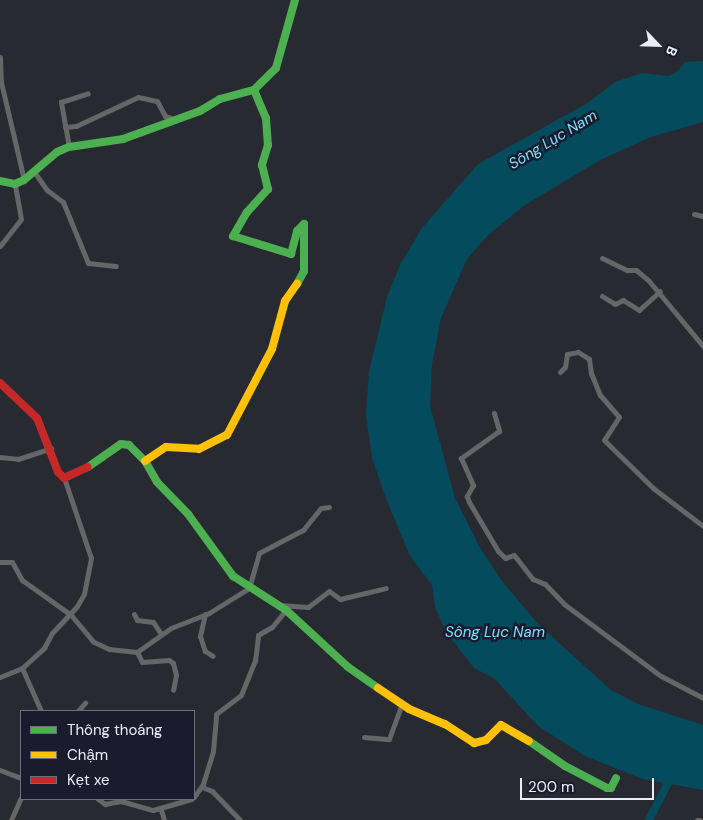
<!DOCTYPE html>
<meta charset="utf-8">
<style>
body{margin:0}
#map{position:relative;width:703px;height:820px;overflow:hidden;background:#282a32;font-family:"DM Sans",sans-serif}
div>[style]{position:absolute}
.water>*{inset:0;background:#044c5d}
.river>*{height:8px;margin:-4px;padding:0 4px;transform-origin:4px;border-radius:4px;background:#044c5d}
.street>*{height:5px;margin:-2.5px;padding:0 2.5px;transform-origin:2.5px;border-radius:2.5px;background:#666568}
.fast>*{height:8px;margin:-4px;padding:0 4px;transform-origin:4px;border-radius:4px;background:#4caf50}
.slow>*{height:8px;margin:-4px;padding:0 4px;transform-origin:4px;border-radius:4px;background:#ffc107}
.jam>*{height:8px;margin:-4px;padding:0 4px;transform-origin:4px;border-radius:4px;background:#c62828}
span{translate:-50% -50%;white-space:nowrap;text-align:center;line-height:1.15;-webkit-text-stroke:5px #1a1c2d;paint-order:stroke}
.water-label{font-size:15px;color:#7de0fe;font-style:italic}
.legend{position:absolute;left:20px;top:710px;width:175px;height:90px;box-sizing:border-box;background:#1a1c2d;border:1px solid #6d6f7e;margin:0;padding:6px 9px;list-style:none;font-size:15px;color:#eaecf8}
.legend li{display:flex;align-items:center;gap:10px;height:25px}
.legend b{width:25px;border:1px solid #6d6f7e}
.north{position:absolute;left:633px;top:20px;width:50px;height:50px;-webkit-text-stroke:4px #1a1c2d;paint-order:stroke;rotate:114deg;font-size:14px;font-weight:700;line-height:20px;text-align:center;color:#eaecf8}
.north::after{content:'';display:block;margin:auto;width:18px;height:22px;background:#eaecf8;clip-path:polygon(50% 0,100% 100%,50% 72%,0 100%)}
.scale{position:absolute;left:520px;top:778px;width:134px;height:22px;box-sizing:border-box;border:2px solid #eaecf8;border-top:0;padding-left:6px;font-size:15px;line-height:18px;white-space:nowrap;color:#eaecf8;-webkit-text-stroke:4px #1a1c2d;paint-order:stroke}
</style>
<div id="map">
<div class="water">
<div style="clip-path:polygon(703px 61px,703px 122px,651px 137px,600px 160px,525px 205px,487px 236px,467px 259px,441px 318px,432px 364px,430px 406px,455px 498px,479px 546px,501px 580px,538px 624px,611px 690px,638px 704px,703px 725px,703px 790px,643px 779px,585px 756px,538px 726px,495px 679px,474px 668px,446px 632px,435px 607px,432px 585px,410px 556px,387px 501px,372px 458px,366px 415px,369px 371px,387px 297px,400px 265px,422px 228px,478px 164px,586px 104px,615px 82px,642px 73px,669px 76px,678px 71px,685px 62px)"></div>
</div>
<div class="river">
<div style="left:649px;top:820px;width:51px;rotate:-62.9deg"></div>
</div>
<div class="street">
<div style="left:0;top:57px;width:25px;rotate:88deg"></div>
<div style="left:1px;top:82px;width:101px;rotate:76.8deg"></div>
<div style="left:65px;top:127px;width:11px;rotate:-5deg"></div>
<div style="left:76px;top:126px;width:68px;rotate:-25.1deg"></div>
<div style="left:138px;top:97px;width:19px;rotate:12deg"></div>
<div style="left:157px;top:101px;width:17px;rotate:62deg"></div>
<div style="left:165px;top:116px;width:9px;rotate:18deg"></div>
<div style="left:69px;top:147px;width:46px;rotate:-100.1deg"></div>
<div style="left:61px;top:102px;width:28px;rotate:-18deg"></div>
<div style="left:35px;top:173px;width:21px;rotate:55deg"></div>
<div style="left:47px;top:190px;width:20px;rotate:37deg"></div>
<div style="left:63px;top:202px;width:66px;rotate:67.7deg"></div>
<div style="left:88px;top:263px;width:28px;rotate:6deg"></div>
<div style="left:694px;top:214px;width:9px;rotate:13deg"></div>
<div style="left:0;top:246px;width:34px;rotate:-52deg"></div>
<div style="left:21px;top:219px;width:36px;rotate:-100deg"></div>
<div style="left:602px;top:258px;width:28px;rotate:26deg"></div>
<div style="left:627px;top:270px;width:9px"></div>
<div style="left:636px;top:270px;width:17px;rotate:40deg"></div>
<div style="left:649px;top:281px;width:85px;rotate:50.3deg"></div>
<div style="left:602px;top:296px;width:15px;rotate:32deg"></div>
<div style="left:615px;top:304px;width:9px;rotate:-27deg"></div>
<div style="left:623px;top:300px;width:19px;rotate:32deg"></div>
<div style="left:639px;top:310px;width:28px;rotate:-42deg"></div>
<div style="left:560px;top:372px;width:7px;rotate:-45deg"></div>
<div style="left:565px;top:367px;width:13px;rotate:-81deg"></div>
<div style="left:567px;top:354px;width:11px;rotate:-10deg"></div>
<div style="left:578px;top:352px;width:13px;rotate:32deg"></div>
<div style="left:589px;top:359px;width:14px;rotate:82deg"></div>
<div style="left:591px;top:373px;width:24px;rotate:68deg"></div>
<div style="left:600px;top:395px;width:29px;rotate:49deg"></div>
<div style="left:619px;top:417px;width:27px;rotate:123deg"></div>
<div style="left:604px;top:440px;width:69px;rotate:44.4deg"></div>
<div style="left:653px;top:488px;width:63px;rotate:37.2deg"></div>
<div style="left:494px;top:413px;width:19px;rotate:74deg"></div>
<div style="left:499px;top:431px;width:47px;rotate:144.6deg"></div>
<div style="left:461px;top:458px;width:30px;rotate:66deg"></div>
<div style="left:473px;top:485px;width:13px;rotate:119deg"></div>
<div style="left:467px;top:496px;width:6px;rotate:72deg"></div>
<div style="left:469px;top:502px;width:57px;rotate:59.4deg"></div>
<div style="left:498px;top:551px;width:10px;rotate:45deg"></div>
<div style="left:505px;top:558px;width:9px;rotate:-18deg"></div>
<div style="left:514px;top:555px;width:31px;rotate:52deg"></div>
<div style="left:533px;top:579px;width:13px;rotate:23deg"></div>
<div style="left:545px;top:584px;width:28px;rotate:46deg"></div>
<div style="left:564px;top:604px;width:121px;rotate:36.6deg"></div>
<div style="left:661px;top:676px;width:47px;rotate:27.6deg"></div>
<div style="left:0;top:457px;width:18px;rotate:6deg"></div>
<div style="left:18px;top:459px;width:35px;rotate:-18deg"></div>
<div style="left:0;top:562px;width:12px"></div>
<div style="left:12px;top:562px;width:21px;rotate:61deg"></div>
<div style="left:22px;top:580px;width:60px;rotate:35.5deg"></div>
<div style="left:71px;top:615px;width:35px;rotate:50deg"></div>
<div style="left:94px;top:642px;width:17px;rotate:25deg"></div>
<div style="left:109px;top:649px;width:28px;rotate:6deg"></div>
<div style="left:137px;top:652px;width:42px;rotate:-35.2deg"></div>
<div style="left:171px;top:628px;width:41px;rotate:-21.5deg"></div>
<div style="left:209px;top:613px;width:47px;rotate:-32deg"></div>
<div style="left:249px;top:588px;width:36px;rotate:-74deg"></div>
<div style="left:259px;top:553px;width:50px;rotate:-27.6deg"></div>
<div style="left:303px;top:530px;width:28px;rotate:-51deg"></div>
<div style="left:321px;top:508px;width:8px;rotate:-7deg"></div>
<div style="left:279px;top:605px;width:29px;rotate:4deg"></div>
<div style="left:308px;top:607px;width:26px;rotate:-37deg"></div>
<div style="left:329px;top:591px;width:14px;rotate:36deg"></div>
<div style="left:340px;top:599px;width:47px;rotate:-13.4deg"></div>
<div style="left:134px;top:614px;width:7px;rotate:63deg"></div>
<div style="left:137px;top:620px;width:16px;rotate:7deg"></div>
<div style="left:153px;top:622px;width:14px;rotate:56deg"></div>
<div style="left:205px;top:614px;width:23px;rotate:103deg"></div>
<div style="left:200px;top:636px;width:16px;rotate:72deg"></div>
<div style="left:205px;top:651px;width:9px;rotate:32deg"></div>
<div style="left:137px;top:652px;width:11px;rotate:63deg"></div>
<div style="left:142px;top:662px;width:27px;rotate:-4deg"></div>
<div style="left:169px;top:660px;width:5px;rotate:37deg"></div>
<div style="left:173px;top:663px;width:12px;rotate:76deg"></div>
<div style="left:176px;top:675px;width:15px;rotate:101deg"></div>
<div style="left:0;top:677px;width:24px;rotate:-22deg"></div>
<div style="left:41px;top:711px;width:47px;rotate:-113.8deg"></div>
<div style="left:22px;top:668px;width:30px;rotate:-42deg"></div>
<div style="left:44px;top:648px;width:17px;rotate:-62deg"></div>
<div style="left:52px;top:633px;width:37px;rotate:-47deg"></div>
<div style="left:77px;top:606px;width:14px;rotate:-60deg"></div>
<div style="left:84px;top:594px;width:37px;rotate:-79deg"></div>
<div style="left:91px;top:558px;width:84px;rotate:-108.6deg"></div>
<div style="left:78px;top:711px;width:11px;rotate:-49deg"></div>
<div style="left:364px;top:737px;width:25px;rotate:5deg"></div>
<div style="left:389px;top:739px;width:37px;rotate:-70deg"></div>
<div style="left:0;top:770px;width:22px;rotate:21deg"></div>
<div style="left:202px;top:787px;width:11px;rotate:22deg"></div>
<div style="left:212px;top:791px;width:40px;rotate:46deg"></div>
<div style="left:194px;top:797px;width:16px;rotate:-55deg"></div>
<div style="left:203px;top:784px;width:34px;rotate:-73deg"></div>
<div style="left:213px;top:751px;width:37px;rotate:-85deg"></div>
<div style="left:216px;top:714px;width:31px;rotate:-37deg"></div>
<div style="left:241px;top:695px;width:37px;rotate:-68deg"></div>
<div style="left:255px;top:661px;width:26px;rotate:-83deg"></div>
<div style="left:258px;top:635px;width:16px;rotate:-30deg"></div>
<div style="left:272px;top:627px;width:22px;rotate:-51deg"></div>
<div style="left:98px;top:799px;width:9px;rotate:36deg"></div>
<div style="left:105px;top:804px;width:16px;rotate:-11deg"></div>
<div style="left:121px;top:801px;width:33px;rotate:16deg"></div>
<div style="left:153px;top:810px;width:40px;rotate:-16deg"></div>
<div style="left:161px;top:810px;width:10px;rotate:73deg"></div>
<div style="left:11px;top:820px;width:24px;rotate:-66deg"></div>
<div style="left:697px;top:820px;width:3px"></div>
</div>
<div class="fast">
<div style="left:254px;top:90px;width:30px;rotate:67deg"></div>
<div style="left:266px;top:118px;width:27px;rotate:86deg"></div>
<div style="left:268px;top:145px;width:21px;rotate:107deg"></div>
<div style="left:262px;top:165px;width:25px;rotate:76deg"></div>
<div style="left:268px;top:189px;width:31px;rotate:132deg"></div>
<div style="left:247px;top:212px;width:28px;rotate:120deg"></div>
<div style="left:233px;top:236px;width:61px;rotate:17.2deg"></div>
<div style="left:291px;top:254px;width:24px;rotate:-75deg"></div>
<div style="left:297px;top:231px;width:10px;rotate:-45deg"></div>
<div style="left:304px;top:224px;width:47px;rotate:90deg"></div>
<div style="left:304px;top:271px;width:15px;rotate:118deg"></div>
<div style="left:0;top:181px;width:15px;rotate:11deg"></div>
<div style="left:15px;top:184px;width:10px;rotate:-24deg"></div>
<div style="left:24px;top:180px;width:43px;rotate:-40.3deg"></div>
<div style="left:57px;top:152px;width:13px;rotate:-23deg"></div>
<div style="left:69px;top:147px;width:55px;rotate:-8.4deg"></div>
<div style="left:123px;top:139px;width:82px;rotate:-20deg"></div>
<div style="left:200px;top:111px;width:23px;rotate:-31deg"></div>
<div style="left:220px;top:99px;width:35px;rotate:-15deg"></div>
<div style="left:254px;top:90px;width:31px;rotate:-45deg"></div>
<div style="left:276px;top:68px;width:71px;rotate:-74.4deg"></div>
<div style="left:88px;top:467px;width:40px;rotate:-34.9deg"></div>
<div style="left:121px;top:444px;width:8px;rotate:7deg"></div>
<div style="left:129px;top:445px;width:23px;rotate:45deg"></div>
<div style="left:145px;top:461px;width:24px;rotate:60deg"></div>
<div style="left:157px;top:482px;width:45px;rotate:45.9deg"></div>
<div style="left:188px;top:514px;width:77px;rotate:54deg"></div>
<div style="left:233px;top:576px;width:63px;rotate:32.7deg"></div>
<div style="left:286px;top:610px;width:84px;rotate:42.6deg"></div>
<div style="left:348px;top:667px;width:37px;rotate:35deg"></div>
<div style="left:529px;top:741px;width:44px;rotate:34.8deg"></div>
<div style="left:565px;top:766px;width:47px;rotate:27.6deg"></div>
<div style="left:607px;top:788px;width:4px"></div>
<div style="left:611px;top:788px;width:11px;rotate:-63deg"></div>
</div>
<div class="slow">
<div style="left:145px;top:461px;width:25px;rotate:-34deg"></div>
<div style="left:166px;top:447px;width:33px;rotate:3deg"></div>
<div style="left:199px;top:449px;width:31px;rotate:-27deg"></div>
<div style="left:227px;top:435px;width:97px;rotate:-62.4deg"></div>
<div style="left:272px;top:349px;width:50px;rotate:-74.8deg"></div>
<div style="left:285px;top:301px;width:21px;rotate:-55deg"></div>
<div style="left:378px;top:688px;width:37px;rotate:34deg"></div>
<div style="left:409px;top:709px;width:39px;rotate:23deg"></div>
<div style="left:445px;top:724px;width:35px;rotate:33deg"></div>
<div style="left:474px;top:743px;width:12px;rotate:-14deg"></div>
<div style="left:486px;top:740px;width:21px;rotate:-45deg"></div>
<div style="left:501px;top:725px;width:32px;rotate:30deg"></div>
</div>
<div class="jam">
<div style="left:0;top:383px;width:51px;rotate:43.4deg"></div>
<div style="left:37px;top:418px;width:58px;rotate:68.7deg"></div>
<div style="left:58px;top:472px;width:8px;rotate:45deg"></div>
<div style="left:64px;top:478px;width:26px;rotate:-25deg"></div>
</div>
<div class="water-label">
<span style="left:553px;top:140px;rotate:-31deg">Sông Lục Nam</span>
<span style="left:495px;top:633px">Sông Lục Nam</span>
</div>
<ul class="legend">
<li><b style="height:6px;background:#4caf50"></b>Thông thoáng</li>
<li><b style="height:6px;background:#ffc107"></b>Chậm</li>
<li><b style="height:6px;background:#c62828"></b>Kẹt xe</li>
</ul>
<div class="north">B</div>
<div class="scale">200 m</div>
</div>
